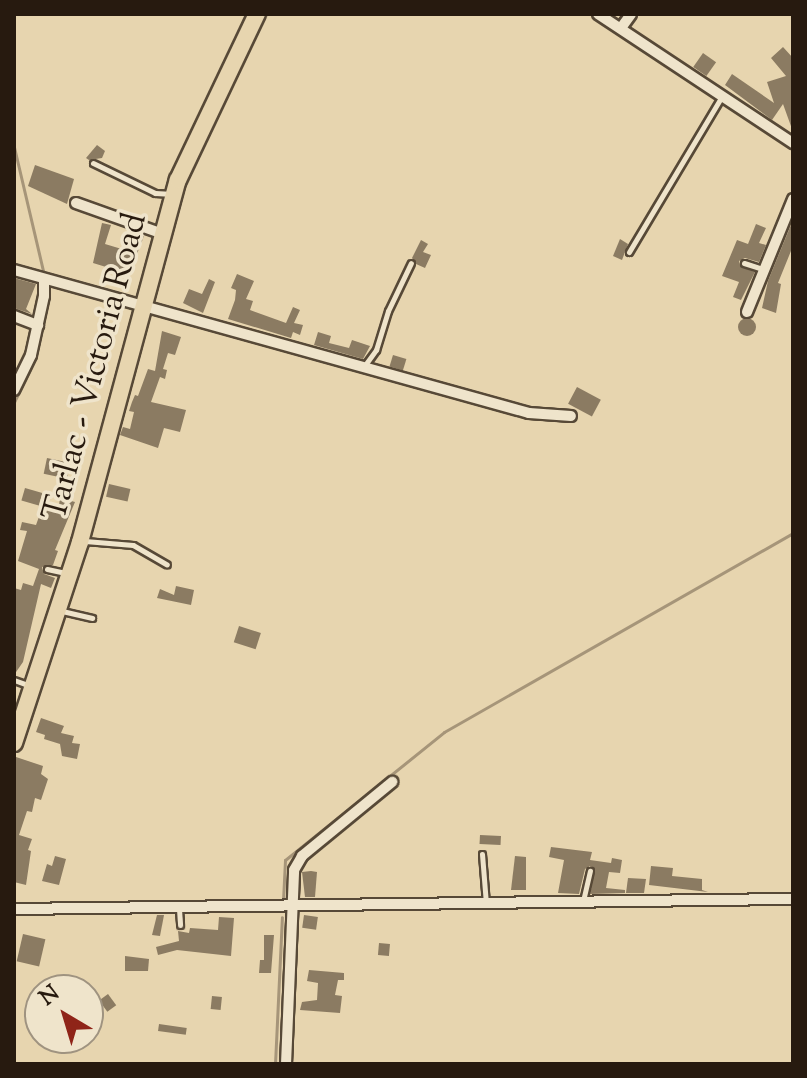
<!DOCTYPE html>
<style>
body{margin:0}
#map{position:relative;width:807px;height:1078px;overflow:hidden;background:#e7d5af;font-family:"Sorts Mill Goudy",serif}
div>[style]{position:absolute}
.stream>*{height:3px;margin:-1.5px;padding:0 1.5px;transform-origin:1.5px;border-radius:1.5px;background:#a69579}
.building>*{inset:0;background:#8b7b62;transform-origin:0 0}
.round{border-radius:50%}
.roads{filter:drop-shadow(2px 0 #574937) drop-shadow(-2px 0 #574937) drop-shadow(0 2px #574937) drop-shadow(0 -2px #574937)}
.lane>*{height:5px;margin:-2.5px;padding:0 2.5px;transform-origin:2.5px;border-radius:2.5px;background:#efe4cb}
.street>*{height:10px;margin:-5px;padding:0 5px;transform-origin:5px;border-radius:5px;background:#efe4cb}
.primary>*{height:16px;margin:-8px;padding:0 8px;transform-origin:8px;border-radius:8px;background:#e7d5af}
span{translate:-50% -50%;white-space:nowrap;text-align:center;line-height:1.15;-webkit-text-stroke:7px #efe4cb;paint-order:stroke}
.street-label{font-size:34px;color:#271a0f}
.frame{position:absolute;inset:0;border:16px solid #271a0f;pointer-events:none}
.north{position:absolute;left:24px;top:974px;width:80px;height:80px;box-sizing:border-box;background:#efe4cb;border:2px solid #9f9380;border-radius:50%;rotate:322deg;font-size:22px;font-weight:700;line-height:32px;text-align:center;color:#271a0f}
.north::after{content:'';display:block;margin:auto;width:28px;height:36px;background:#8f2418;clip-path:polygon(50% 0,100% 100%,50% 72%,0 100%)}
</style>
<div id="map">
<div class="stream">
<div style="left:14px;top:147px;width:131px;rotate:76.8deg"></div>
<div style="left:14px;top:402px;width:37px;rotate:-64deg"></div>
<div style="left:283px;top:901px;width:41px;rotate:-87.2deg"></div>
<div style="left:285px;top:860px;width:204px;rotate:-38.8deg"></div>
<div style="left:444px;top:732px;width:402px;rotate:-29.7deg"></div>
<div style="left:275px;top:1064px;width:147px;rotate:-87.3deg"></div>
</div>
<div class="building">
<div style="clip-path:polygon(783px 47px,793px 58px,792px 129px,783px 104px,772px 120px,725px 85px,732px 74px,774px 103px,767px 82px,786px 76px,771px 58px)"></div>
<div style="left:703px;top:53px;width:16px;height:17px;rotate:35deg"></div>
<div style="clip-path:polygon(97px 145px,105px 151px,102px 158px,89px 160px,86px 158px)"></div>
<div style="clip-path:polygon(35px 165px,74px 179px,67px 204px,28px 186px)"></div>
<div style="clip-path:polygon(793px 220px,793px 246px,778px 283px,781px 284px,776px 313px,762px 308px,768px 281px)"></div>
<div style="clip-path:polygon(102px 223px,111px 225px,105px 244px,125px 250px,130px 231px,144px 236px,129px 274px,93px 263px)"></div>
<div style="clip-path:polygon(756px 224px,766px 228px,759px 243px,766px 245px,759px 262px,745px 258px,739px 261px,741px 267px,755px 272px,741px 300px,733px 297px,739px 282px,722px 276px,737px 240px,748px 244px)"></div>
<div style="clip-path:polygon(620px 239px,628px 244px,622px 260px,613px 256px)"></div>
<div style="clip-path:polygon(421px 240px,428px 244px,423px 252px,431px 255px,425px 268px,416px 264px,412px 258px)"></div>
<div style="clip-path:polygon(237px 274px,254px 281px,246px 299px,253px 301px,250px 310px,286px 323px,293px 307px,300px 310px,294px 323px,303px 325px,300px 335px,293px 332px,291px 338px,228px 319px,235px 300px,236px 290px,231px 288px)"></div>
<div style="clip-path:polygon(14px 278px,36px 284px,26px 309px,32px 314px,14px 308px)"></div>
<div style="clip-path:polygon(209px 279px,215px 282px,203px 313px,183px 303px,189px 289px,202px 294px)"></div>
<div class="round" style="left:738px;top:318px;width:18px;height:18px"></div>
<div style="clip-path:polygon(162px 331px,181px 337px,175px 355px,168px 353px,163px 369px,167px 370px,165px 379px,160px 377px,151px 402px,186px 410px,180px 432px,164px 428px,158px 448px,120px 435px,123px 427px,130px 429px,134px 412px,129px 411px,132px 402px,135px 395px,138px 396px,148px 369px,155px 371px)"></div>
<div style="clip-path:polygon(318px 332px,331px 336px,329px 343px,349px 348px,352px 340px,370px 346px,363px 359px,314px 345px)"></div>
<div style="left:393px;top:355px;width:14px;height:12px;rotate:17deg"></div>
<div style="left:577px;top:387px;width:27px;height:19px;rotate:28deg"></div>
<div style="left:47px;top:458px;width:24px;height:16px;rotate:12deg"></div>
<div style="left:109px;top:484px;width:22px;height:13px;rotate:13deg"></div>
<div style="left:25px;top:488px;width:18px;height:13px;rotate:16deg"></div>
<div style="clip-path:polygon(60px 498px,75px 502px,55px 550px,58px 551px,53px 565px,42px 567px,44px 574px,55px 578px,51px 588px,41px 584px,23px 662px,14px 675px,14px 588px,21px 590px,23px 583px,33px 586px,39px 569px,18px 561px,27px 531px,20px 530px,22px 522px,36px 525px,45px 500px,59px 505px)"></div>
<div style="clip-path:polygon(176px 586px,194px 590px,191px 605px,157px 598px,160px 589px,174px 595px)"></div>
<div style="left:239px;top:626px;width:23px;height:17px;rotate:18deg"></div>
<div style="clip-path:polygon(41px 718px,64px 726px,61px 733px,74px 736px,72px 743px,80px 744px,77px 759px,62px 756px,60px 744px,44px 739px,45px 735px,36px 732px)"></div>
<div style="clip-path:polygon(16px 757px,43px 766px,41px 774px,48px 779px,41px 800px,35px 798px,32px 812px,27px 811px,19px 835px,32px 839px,28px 850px,31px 851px,26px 885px,14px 882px)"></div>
<div style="left:480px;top:835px;width:21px;height:9px;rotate:3deg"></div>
<div style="clip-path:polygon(551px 847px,592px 852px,590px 860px,611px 863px,612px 858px,622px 860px,620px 873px,609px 872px,606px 888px,625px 890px,625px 893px,590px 894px,595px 871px,590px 866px,585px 869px,579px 894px,558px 893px,564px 860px,549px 857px)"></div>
<div style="clip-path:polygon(55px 856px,66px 859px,59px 885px,42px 881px,47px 864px,52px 866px)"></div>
<div style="clip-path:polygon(515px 856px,526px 857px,526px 890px,511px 890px)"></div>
<div style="clip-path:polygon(651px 866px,673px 868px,672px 876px,702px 879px,702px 890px,708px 892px,649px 885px)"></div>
<div style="clip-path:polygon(311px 871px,317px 872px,315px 897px,305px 897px,302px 872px)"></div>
<div style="clip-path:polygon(628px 878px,646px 879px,644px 893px,626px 893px)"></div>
<div style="clip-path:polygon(157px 915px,164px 915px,160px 936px,152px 935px)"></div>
<div style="left:304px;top:915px;width:14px;height:13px;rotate:8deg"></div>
<div style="clip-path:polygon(219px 917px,234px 918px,231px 956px,177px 950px,158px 955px,156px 947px,179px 941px,178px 931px,189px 933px,190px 928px,218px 930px)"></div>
<div style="left:23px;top:934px;width:23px;height:28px;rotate:13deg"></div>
<div style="clip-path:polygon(264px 935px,274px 935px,271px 973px,259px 973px,260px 960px,264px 960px)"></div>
<div style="left:379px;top:943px;width:11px;height:12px;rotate:5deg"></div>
<div style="clip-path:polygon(125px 956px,149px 959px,148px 971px,125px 971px)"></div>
<div style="clip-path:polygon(309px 970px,344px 973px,344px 980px,338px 980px,335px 995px,342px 996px,340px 1013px,300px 1010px,302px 1002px,317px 1000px,318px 983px,307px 981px)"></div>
<div style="left:108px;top:994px;width:14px;height:11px;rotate:54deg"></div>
<div style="left:212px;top:996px;width:10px;height:13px;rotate:6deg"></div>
<div style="left:159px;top:1024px;width:28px;height:7px;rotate:8deg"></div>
</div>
<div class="roads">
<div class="lane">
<div style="left:93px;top:163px;width:69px;rotate:25.8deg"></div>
<div style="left:155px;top:193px;width:18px;rotate:3deg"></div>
<div style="left:629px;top:252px;width:182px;rotate:-59.2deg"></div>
<div style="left:744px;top:263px;width:20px;rotate:18deg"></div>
<div style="left:365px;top:365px;width:19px;rotate:-54deg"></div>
<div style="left:376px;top:350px;width:41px;rotate:-72.9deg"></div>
<div style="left:388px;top:311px;width:53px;rotate:-64.4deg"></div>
<div style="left:85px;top:541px;width:48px;rotate:4.8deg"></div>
<div style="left:133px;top:545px;width:39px;rotate:30deg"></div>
<div style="left:47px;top:569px;width:19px;rotate:12deg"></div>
<div style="left:62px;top:611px;width:31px;rotate:13deg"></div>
<div style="left:14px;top:680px;width:15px;rotate:20deg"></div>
<div style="left:482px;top:854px;width:50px;rotate:85.4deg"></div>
<div style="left:583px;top:901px;width:31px;rotate:-77deg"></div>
<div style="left:179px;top:909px;width:16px;rotate:86deg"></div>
</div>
<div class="street">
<div style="left:598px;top:14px;width:234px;rotate:33.5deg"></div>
<div style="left:621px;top:28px;width:17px;rotate:-54deg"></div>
<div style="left:76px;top:203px;width:92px;rotate:19.6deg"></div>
<div style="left:14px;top:270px;width:534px;rotate:15.52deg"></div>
<div style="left:529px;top:413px;width:42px;rotate:4.1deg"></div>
<div style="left:747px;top:312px;width:122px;rotate:-67.8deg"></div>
<div style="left:14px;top:316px;width:26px;rotate:21deg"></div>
<div style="left:14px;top:390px;width:39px;rotate:-64deg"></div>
<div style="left:31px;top:355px;width:60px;rotate:-77.6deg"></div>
<div style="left:44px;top:296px;width:17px;rotate:-90deg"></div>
<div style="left:14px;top:909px;width:779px;rotate:-0.74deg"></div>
<div style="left:286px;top:1064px;width:194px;rotate:-87.6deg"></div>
<div style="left:294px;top:870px;width:16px;rotate:-60deg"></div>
<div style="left:302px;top:856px;width:117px;rotate:-39.4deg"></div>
</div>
<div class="primary">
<div style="left:14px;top:743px;width:212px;rotate:-71.8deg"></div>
<div style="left:80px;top:542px;width:375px;rotate:-74.9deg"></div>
<div style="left:178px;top:180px;width:184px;rotate:-64.6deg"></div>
</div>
</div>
<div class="street-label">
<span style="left:96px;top:367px;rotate:-75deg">Tarlac - Victoria Road</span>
</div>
<div class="frame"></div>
<div class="north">N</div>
</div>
